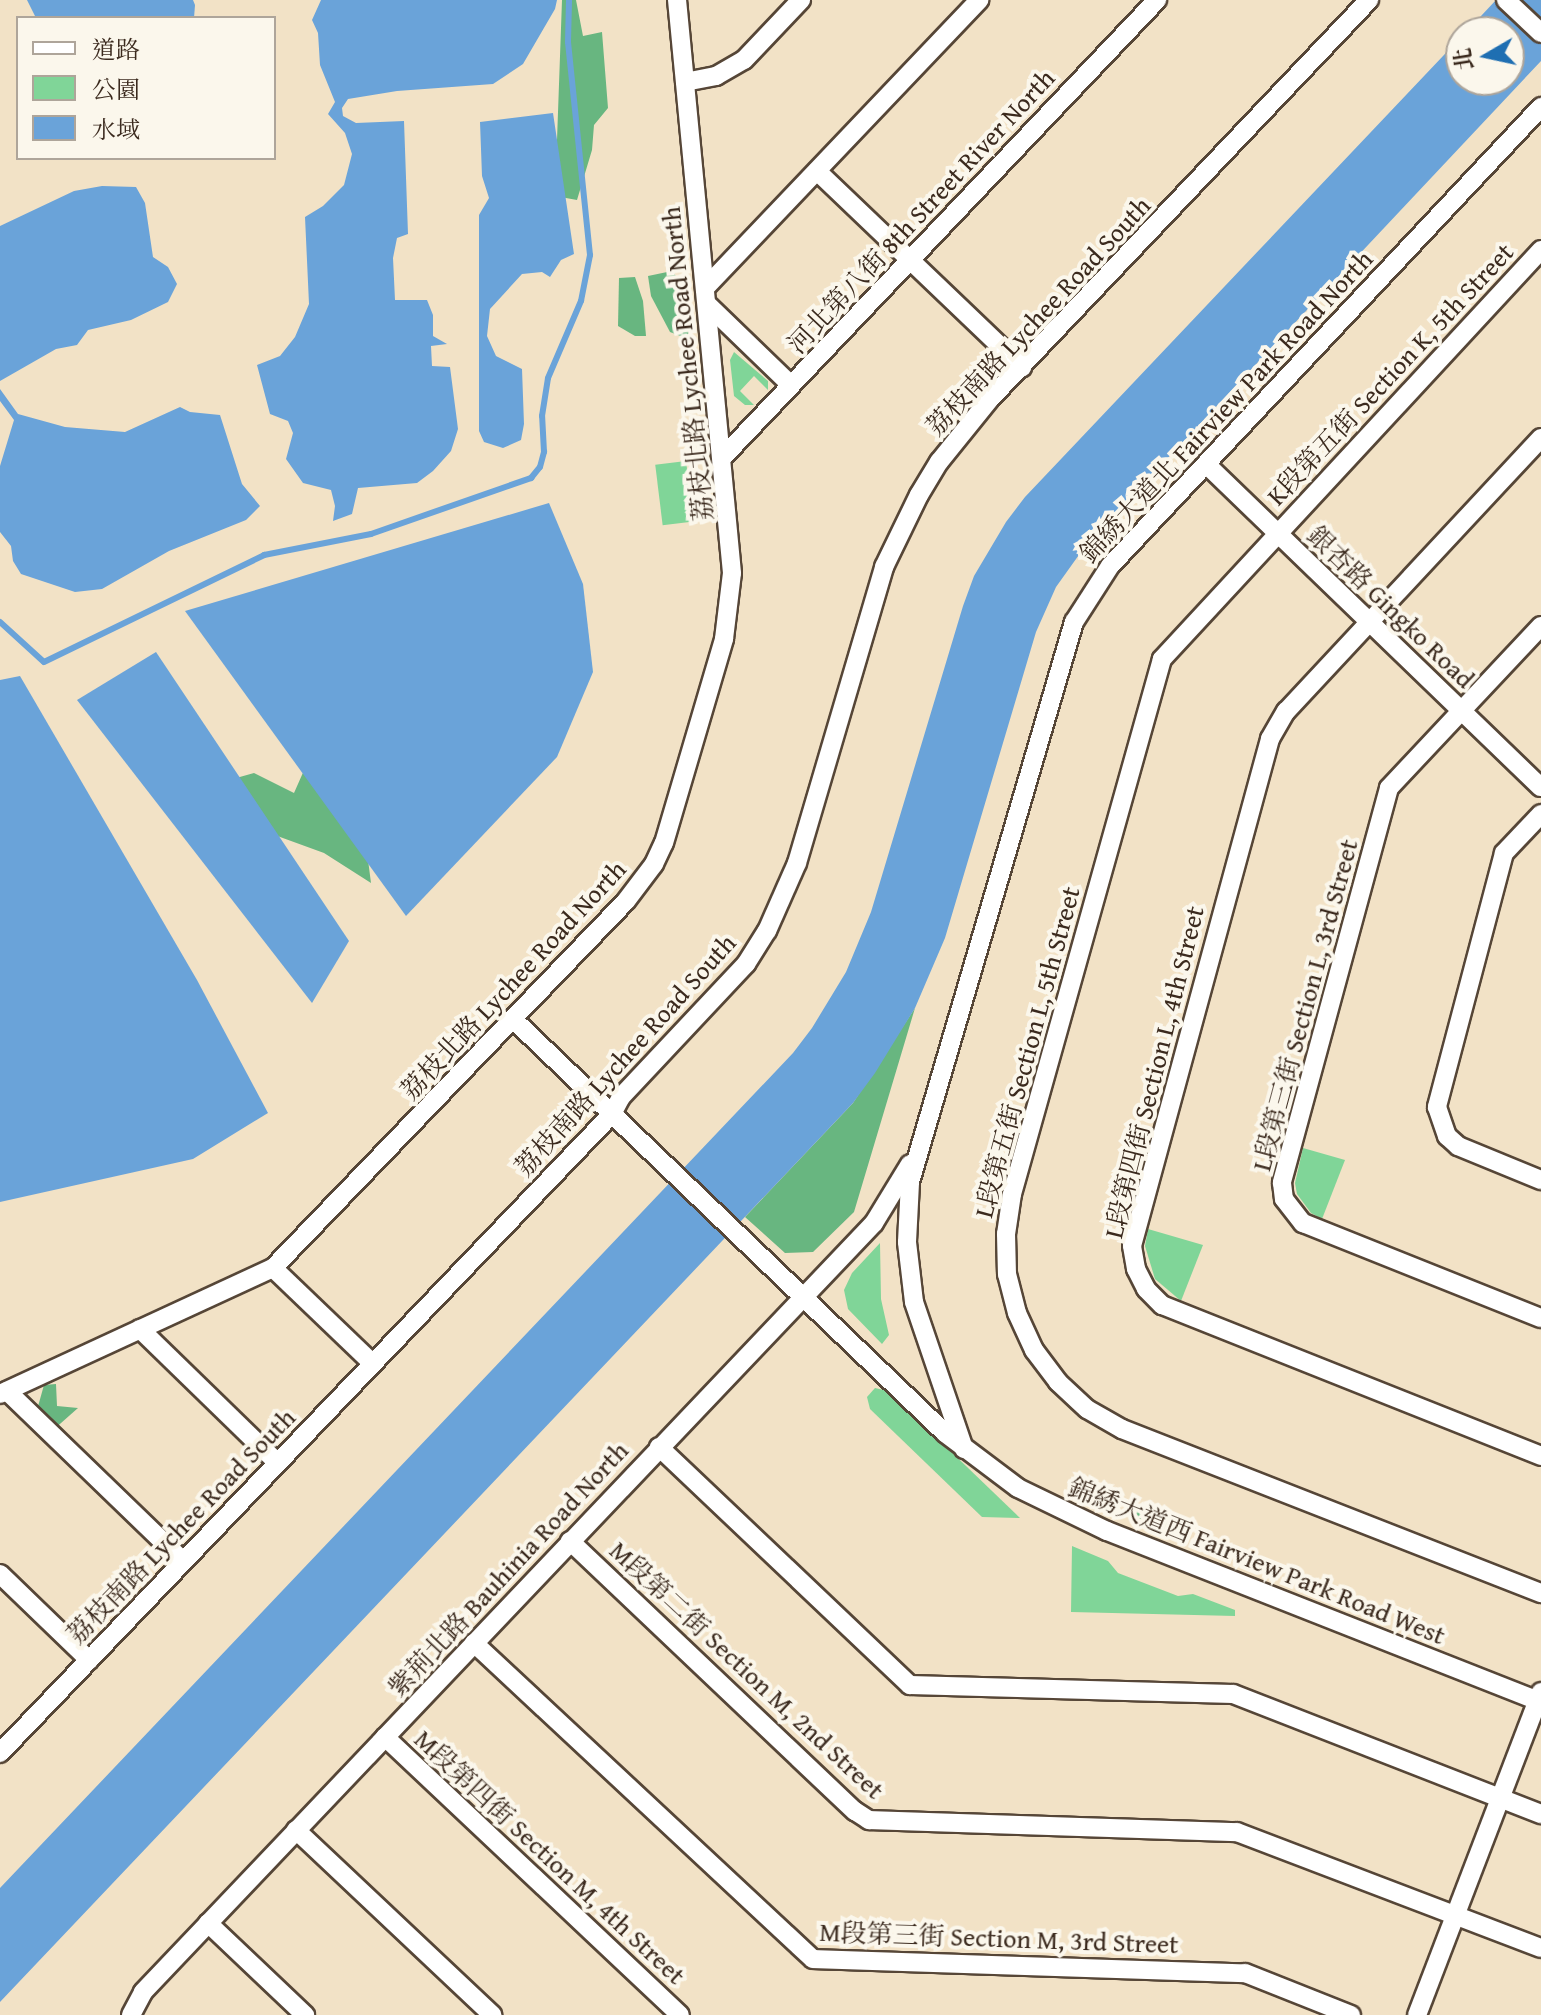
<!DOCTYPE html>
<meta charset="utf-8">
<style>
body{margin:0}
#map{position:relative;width:1541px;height:2015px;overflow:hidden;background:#f2e2c6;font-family:"Gentium Book Plus","Noto Serif TC",serif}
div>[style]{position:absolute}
.green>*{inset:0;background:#80d598;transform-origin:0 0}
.forest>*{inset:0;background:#68b680}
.water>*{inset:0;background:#6aa3d9}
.stream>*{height:6px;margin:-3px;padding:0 3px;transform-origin:3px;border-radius:3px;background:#6aa3d9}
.roads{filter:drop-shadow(2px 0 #564637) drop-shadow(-2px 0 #564637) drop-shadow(0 2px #564637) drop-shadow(0 -2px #564637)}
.minor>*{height:18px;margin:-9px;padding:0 9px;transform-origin:9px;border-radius:9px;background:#fff}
span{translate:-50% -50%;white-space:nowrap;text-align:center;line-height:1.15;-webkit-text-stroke:8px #fbf7ec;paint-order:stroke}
.street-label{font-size:26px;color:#3b2a1e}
.legend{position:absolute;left:16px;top:16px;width:260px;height:144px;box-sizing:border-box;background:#fbf7ec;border:2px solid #aea59a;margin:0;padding:10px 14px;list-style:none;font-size:24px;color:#3b2a1e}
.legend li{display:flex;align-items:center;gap:16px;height:40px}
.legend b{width:40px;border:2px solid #aea59a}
.north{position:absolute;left:1445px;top:16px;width:80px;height:80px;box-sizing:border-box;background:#fbf7ec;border:2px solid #aea59a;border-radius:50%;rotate:261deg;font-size:22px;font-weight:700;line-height:32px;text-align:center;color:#3b2a1e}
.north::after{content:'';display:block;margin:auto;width:28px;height:36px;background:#1f6fb2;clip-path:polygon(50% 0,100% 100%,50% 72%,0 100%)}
</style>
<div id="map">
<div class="green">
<div style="clip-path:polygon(734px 352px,768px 381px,768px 390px,754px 376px,740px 391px,754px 405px,745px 405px,734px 396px,730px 360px)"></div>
<div style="left:686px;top:461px;width:61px;height:31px;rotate:83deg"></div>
<div style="clip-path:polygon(1303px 1148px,1345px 1160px,1322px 1219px,1311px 1213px,1297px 1194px,1295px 1183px)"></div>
<div style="clip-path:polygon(1148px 1229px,1203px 1245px,1181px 1301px,1155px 1279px,1145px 1246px)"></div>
<div style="clip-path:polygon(880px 1243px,881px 1299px,889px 1335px,882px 1344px,848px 1309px,844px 1290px,852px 1273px)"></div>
<div style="clip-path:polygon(875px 1388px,888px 1391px,1020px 1518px,982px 1517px,870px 1409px,867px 1397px)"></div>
<div style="clip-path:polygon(1072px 1546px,1108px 1561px,1118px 1573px,1178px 1596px,1193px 1594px,1235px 1610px,1235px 1616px,1071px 1612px)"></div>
</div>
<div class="forest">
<div style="clip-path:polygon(562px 0,576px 0,583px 36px,602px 32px,608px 108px,594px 125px,592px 150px,577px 200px,555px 196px)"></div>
<div style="clip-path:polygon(672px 271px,691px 296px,688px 339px,670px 332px,651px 296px,648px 276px)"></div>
<div style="clip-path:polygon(635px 277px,643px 301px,646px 336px,635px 336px,618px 326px,619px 278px)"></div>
<div style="clip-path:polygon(313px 750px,360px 798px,371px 883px,324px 853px,228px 818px,197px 789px,254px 773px,294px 793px)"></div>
<div style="clip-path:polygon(915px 1008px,854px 1212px,813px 1252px,785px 1253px,745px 1217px,853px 1103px)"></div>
<div style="clip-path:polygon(56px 1384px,57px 1406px,78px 1408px,52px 1431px,35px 1417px,44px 1385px)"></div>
<div style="clip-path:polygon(1137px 1509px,1179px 1525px,1181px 1536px,1134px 1516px)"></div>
</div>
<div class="water">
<div style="clip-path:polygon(27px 0,193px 0,195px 5px,194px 18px,36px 18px)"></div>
<div style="clip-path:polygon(321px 0,557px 0,555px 9px,523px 64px,493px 84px,397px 91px,348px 99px,342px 108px,343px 116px,356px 123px,404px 121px,408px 234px,397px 238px,393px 258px,395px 300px,427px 300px,433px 315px,433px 336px,447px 344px,431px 346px,432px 366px,450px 367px,458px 429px,451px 451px,433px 471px,417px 483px,358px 488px,352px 514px,333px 521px,335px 506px,331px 490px,303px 483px,286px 459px,293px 433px,288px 421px,270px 414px,257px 365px,280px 356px,295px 337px,309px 304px,305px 217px,323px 206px,344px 185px,352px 154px,345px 133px,328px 114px,335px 102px,320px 65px,318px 33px,312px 20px)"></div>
<div style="clip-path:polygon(1496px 0,1541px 0,1541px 61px,1086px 545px,1056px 587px,1036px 632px,945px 938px,915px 1008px,875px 1073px,853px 1103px,0 2002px,0 1888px,793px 1053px,812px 1028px,846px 972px,871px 912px,963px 606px,974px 576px,1006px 522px,1025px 497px,1461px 37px,1461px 80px,1509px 80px,1509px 32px,1466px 32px)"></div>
<div style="clip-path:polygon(553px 113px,574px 254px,561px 260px,550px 277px,542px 272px,522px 274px,490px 309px,487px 336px,496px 356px,522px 369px,524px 424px,521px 440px,503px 448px,484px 442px,479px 431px,479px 215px,489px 198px,482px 176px,480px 122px)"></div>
<div style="clip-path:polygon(102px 186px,136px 187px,145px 203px,153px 257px,168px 267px,177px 284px,168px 302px,131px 320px,88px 330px,77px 345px,56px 349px,0 381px,0 226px,74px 191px)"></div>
<div style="clip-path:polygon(0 389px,18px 414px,65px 427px,125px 432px,180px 407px,190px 412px,220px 415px,242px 484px,260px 506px,246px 520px,169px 551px,102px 589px,75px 592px,21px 574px,13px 561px,11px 546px,0 532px,0 466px,14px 420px,0 401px)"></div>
<div style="clip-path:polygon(549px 503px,583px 584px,593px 672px,557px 757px,406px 916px,185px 611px)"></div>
<div style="clip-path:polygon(156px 652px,349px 941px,312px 1003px,77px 700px)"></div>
<div style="clip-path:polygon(20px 676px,197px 980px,268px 1113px,193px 1159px,0 1202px,0 680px)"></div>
</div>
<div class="stream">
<div style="left:0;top:622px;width:59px;rotate:42.3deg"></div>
<div style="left:44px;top:662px;width:245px;rotate:-25.9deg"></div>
<div style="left:264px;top:555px;width:109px;rotate:-11.1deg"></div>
<div style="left:371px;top:534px;width:170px;rotate:-19.3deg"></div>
<div style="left:531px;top:478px;width:14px;rotate:-51deg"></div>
<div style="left:540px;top:467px;width:16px;rotate:-75deg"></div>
<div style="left:544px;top:452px;width:36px;rotate:-93deg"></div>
<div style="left:542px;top:416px;width:38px;rotate:-81deg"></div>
<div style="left:548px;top:378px;width:84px;rotate:-66.8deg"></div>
<div style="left:581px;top:301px;width:47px;rotate:-78.9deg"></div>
<div style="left:590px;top:255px;width:214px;rotate:-95.9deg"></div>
<div style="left:568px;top:42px;width:42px;rotate:-88.6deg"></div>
</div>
<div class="roads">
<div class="minor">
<div style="left:1506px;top:0;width:48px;rotate:43.3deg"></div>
<div style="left:685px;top:82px;width:32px;rotate:-11deg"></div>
<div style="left:716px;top:76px;width:32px;rotate:-30deg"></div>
<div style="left:744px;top:60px;width:83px;rotate:-46.5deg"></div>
<div style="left:817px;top:171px;width:284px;rotate:43.7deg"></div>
<div style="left:1541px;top:250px;width:558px;rotate:132.82deg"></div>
<div style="left:1162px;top:659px;width:556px;rotate:105.66deg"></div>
<div style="left:1012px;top:1194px;width:40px;rotate:98.5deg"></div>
<div style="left:1006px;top:1234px;width:40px;rotate:88.6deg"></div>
<div style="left:1007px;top:1274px;width:40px;rotate:75.6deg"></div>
<div style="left:1017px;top:1313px;width:41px;rotate:65.3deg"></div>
<div style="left:1034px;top:1350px;width:40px;rotate:53deg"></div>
<div style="left:1058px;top:1382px;width:40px;rotate:43deg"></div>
<div style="left:1087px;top:1409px;width:40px;rotate:29.7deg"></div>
<div style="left:1122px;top:1429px;width:450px;rotate:21.4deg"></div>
<div style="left:705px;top:288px;width:398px;rotate:-46.4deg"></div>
<div style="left:707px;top:304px;width:117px;rotate:44deg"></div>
<div style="left:1541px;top:438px;width:374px;rotate:133deg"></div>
<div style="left:1286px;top:711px;width:32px;rotate:120deg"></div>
<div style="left:1270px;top:739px;width:525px;rotate:105.23deg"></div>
<div style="left:1132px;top:1246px;width:23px;rotate:80deg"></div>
<div style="left:1136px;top:1269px;width:22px;rotate:63deg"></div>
<div style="left:1146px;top:1289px;width:23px;rotate:45deg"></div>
<div style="left:1162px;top:1305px;width:408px;rotate:21.7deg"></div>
<div style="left:722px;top:458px;width:632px;rotate:-46.48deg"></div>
<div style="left:1206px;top:464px;width:465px;rotate:44deg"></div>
<div style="left:1541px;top:626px;width:222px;rotate:133.2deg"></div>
<div style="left:1389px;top:788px;width:409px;rotate:105.2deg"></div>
<div style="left:1282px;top:1183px;width:16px;rotate:83deg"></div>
<div style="left:1284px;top:1199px;width:31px;rotate:52deg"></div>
<div style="left:1303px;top:1223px;width:256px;rotate:21.8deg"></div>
<div style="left:1541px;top:814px;width:54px;rotate:133.5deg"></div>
<div style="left:1504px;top:853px;width:263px;rotate:104.8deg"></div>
<div style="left:1437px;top:1107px;width:31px;rotate:71deg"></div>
<div style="left:1447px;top:1136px;width:15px;rotate:42deg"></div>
<div style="left:1458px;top:1146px;width:90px;rotate:22.3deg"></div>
<div style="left:514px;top:1020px;width:597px;rotate:43.78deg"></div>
<div style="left:945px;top:1433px;width:91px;rotate:37deg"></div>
<div style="left:1018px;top:1488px;width:99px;rotate:25.8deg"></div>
<div style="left:1107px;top:1531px;width:466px;rotate:21.5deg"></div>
<div style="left:273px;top:1268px;width:137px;rotate:43.8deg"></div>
<div style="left:140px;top:1329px;width:191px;rotate:44.2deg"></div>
<div style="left:7px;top:1391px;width:245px;rotate:44deg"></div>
<div style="left:0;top:1394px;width:301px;rotate:-24.8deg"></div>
<div style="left:273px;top:1268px;width:509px;rotate:-46.11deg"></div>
<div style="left:626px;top:901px;width:46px;rotate:-52.9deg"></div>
<div style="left:654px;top:864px;width:23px;rotate:-65deg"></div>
<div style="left:664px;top:843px;width:213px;rotate:-73.6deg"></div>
<div style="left:724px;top:639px;width:66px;rotate:-83.1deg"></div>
<div style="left:732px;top:573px;width:576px;rotate:-95.48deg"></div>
<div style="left:659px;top:1447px;width:346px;rotate:43.5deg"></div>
<div style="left:910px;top:1685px;width:323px;rotate:1.6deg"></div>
<div style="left:1233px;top:1694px;width:331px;rotate:21.3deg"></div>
<div style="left:964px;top:1449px;width:155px;rotate:-108.8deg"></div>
<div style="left:914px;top:1302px;width:60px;rotate:-96.7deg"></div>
<div style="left:907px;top:1242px;width:60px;rotate:-87.1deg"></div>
<div style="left:910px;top:1182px;width:584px;rotate:-73.68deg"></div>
<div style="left:1074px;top:622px;width:67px;rotate:-57.3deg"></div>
<div style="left:1110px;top:566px;width:630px;rotate:-46.8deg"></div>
<div style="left:570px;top:1541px;width:393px;rotate:43.5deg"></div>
<div style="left:855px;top:1811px;width:17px;rotate:33deg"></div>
<div style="left:869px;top:1820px;width:368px;rotate:1.9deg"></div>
<div style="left:1237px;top:1832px;width:325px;rotate:20.9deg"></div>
<div style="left:0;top:1574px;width:124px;rotate:44deg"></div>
<div style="left:474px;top:1643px;width:463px;rotate:43deg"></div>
<div style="left:813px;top:1959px;width:432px;rotate:1.9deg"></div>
<div style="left:1245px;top:1973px;width:114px;rotate:21.6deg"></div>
<div style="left:385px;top:1737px;width:405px;rotate:43.3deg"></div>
<div style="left:0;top:1753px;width:885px;rotate:-46.24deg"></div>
<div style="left:612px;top:1114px;width:19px;rotate:-62deg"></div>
<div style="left:621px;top:1097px;width:183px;rotate:-46.8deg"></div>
<div style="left:746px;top:964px;width:39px;rotate:-58deg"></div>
<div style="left:767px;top:931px;width:74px;rotate:-66.2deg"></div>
<div style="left:797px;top:863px;width:309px;rotate:-73.6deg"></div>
<div style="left:884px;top:567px;width:80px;rotate:-64.1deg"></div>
<div style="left:919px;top:495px;width:39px;rotate:-59deg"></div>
<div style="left:939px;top:462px;width:80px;rotate:-51.1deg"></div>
<div style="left:989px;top:400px;width:552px;rotate:-46.47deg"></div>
<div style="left:296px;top:1830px;width:270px;rotate:43.3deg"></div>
<div style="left:208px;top:1923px;width:134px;rotate:43.5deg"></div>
<div style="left:131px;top:2015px;width:26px;rotate:-62deg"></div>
<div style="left:143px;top:1992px;width:1061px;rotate:-46.45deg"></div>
<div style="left:874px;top:1223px;width:69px;rotate:-58.6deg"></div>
<div style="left:1417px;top:2015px;width:346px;rotate:-69deg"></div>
</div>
</div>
<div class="street-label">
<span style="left:921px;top:211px;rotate:-47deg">河北第八街 8th Street River North</span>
<span style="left:1038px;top:316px;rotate:-47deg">荔枝南路 Lychee Road South</span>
<span style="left:687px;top:364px;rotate:-96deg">荔枝北路 Lychee Road North</span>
<span style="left:1390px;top:374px;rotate:-47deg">K段第五街 Section K, 5th Street</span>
<span style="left:1226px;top:406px;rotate:-47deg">錦綉大道北 Fairview Park Road North</span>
<span style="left:1391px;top:607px;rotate:44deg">銀杏路 Gingko Road</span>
<span style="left:513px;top:980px;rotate:-47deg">荔枝北路 Lychee Road North</span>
<span style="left:1305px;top:1005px;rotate:-75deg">L段第三街 Section L, 3rd Street</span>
<span style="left:1027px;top:1052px;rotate:-75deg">L段第五街 Section L, 5th Street</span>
<span style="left:625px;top:1055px;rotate:-48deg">荔枝南路 Lychee Road South</span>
<span style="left:1154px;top:1072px;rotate:-76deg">L段第四街 Section L, 4th Street</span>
<span style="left:181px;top:1526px;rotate:-46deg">荔枝南路 Lychee Road South</span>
<span style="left:1257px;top:1561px;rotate:22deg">錦綉大道西 Fairview Park Road West</span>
<span style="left:508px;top:1569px;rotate:-47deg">紫荊北路 Bauhinia Road North</span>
<span style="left:747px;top:1670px;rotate:43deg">M段第二街 Section M, 2nd Street</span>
<span style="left:550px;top:1857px;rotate:43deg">M段第四街 Section M, 4th Street</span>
<span style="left:999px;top:1938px;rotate:2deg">M段第三街 Section M, 3rd Street</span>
</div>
<ul class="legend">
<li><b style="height:10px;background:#fff"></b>道路</li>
<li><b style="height:22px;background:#80d598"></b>公園</li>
<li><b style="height:22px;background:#6aa3d9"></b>水域</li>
</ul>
<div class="north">北</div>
</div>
